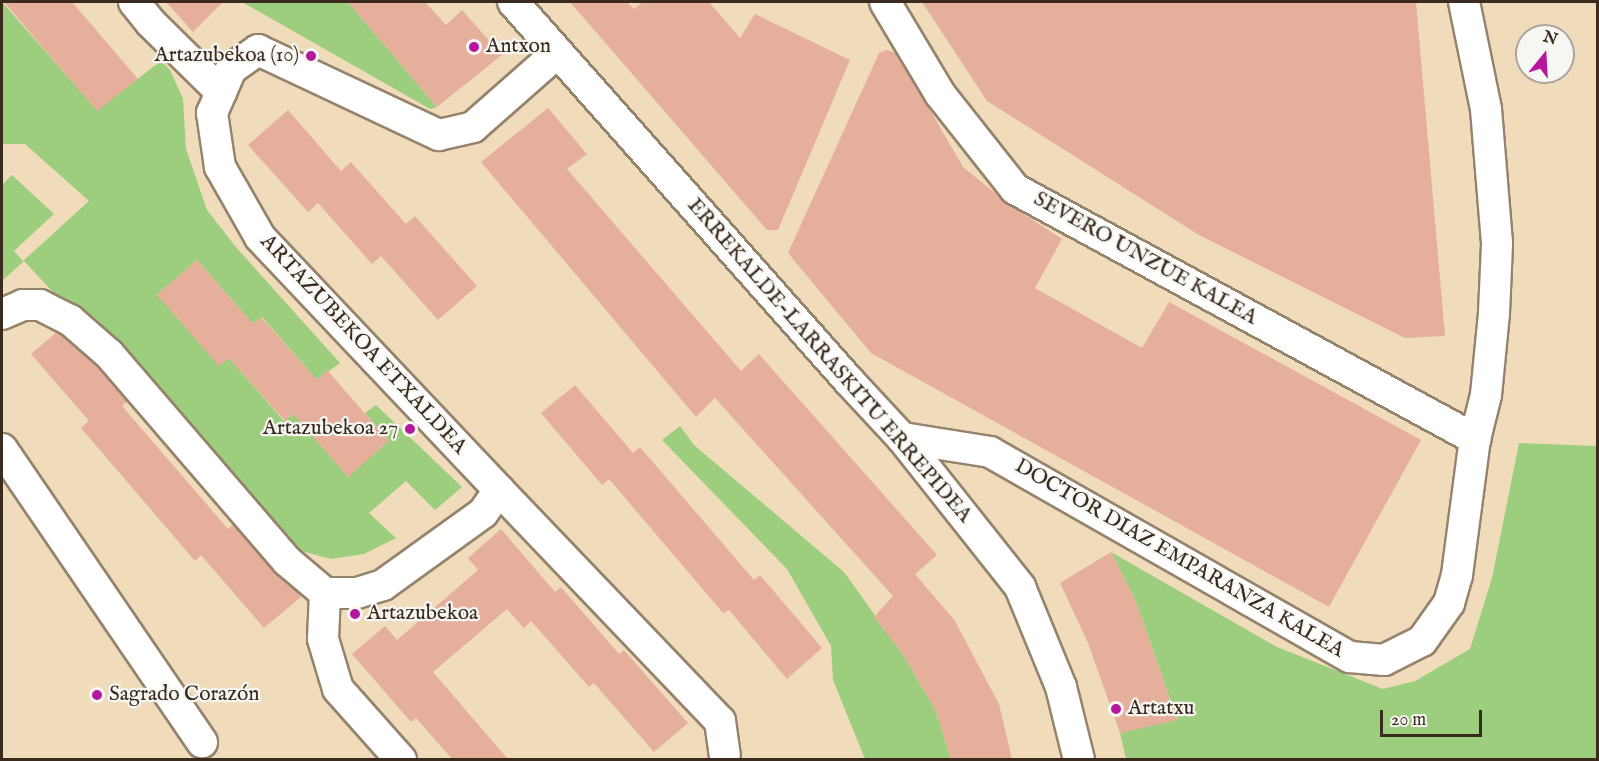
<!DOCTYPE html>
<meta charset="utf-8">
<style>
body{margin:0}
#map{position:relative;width:1599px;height:761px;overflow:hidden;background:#f0dcbb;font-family:"IM FELL English",serif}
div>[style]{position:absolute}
.green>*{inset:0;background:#9dce7e}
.building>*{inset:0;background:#e6af9c}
.roads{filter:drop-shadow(2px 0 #96836c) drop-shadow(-2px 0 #96836c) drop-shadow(0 2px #96836c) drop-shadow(0 -2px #96836c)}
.street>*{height:30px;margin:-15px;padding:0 15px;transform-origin:15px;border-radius:15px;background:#fff}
.dots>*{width:16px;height:16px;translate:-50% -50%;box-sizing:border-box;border:3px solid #f6f6f2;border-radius:50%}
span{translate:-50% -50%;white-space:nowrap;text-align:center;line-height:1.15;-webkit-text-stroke:4.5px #f6f6f2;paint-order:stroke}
.poi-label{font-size:21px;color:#3b2a1e}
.left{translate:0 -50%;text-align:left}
.right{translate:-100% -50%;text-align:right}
.street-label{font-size:21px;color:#3b2a1e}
.frame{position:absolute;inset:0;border:3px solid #3b2a1e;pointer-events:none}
.north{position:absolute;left:1515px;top:24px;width:60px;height:60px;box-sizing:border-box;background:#f6f6f2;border:2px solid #aba49d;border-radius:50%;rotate:18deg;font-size:16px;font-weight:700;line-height:24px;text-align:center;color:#3b2a1e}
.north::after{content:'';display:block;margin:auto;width:21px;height:27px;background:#b5179e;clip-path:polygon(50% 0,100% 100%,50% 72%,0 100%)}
.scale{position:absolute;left:1380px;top:710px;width:102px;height:27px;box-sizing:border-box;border:3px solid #3b2a1e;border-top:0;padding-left:8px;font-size:18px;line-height:21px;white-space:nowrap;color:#3b2a1e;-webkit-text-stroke:4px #f6f6f2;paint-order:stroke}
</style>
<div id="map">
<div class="green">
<div style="clip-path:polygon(2px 2px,97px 110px,161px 61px,170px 70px,183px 99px,186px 149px,207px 210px,235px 246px,340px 363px,317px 380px,262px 317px,253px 324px,197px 260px,157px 295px,229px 358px,284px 421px,293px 414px,389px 441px,365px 413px,376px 405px,462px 487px,435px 510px,406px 481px,369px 513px,396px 538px,364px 554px,331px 559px,305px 552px,283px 539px,24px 261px,2px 281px,2px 185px,12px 175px,54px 214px,14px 251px,23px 261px,89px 201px,25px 144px,2px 144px)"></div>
<div style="clip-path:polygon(242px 2px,348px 2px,437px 107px,430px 109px)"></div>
<div style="clip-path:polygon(680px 426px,694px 445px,844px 572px,902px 653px,936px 711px,951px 759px,865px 759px,833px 680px,831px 646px,787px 569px,662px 440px)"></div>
<div style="clip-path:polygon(1519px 443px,1597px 446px,1597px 759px,1126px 759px,1120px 733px,1177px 719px,1136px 602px,1111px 552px,1277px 647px,1383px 689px,1415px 681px,1470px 649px,1492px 578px)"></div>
</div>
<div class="building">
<div style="clip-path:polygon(4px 2px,72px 2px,138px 79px,97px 111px)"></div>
<div style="clip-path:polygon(166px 2px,223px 2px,193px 32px)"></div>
<div style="clip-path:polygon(348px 2px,425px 2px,446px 25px,462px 10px,502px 55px,437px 107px)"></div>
<div style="clip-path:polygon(570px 2px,627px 2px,634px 9px,642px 2px,709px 2px,740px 38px,755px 14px,850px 60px,778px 230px,767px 230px)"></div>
<div style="clip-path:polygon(922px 2px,1416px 2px,1445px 336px,1405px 338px,1199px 235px,987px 101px)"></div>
<div style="clip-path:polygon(886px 50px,897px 53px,963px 167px,1010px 205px,1062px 239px,1035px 288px,1142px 348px,1169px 302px,1421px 440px,1329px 607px,871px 353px,788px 253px,879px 53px)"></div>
<div style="clip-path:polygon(548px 108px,587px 154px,567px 169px,741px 371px,759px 354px,937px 555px,915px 574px,955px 621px,999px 704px,1012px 759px,951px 759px,936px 711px,902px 653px,874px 617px,893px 596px,715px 398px,696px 417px,481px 162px)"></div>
<div style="clip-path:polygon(288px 110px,341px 171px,351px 162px,406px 224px,415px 216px,477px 286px,438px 320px,381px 256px,372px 264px,318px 203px,308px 212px,248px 145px)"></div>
<div style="clip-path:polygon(197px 260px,253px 324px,261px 317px,317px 380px,327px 370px,389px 441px,348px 477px,293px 414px,285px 421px,229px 358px,219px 366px,157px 295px)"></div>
<div style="clip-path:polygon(66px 324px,130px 399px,122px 406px,228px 529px,236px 522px,301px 597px,264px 628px,201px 555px,195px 561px,81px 428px,89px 421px,31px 354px)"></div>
<div style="clip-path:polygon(575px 385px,633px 453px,640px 447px,754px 580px,760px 575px,822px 648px,787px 679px,729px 610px,723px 613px,609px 479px,602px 485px,541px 413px)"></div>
<div style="clip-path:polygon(501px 529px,555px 592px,561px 587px,619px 654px,624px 650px,688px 723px,654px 752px,594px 683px,589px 687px,531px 621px,524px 628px,507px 609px,433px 672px,507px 758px,505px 759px,452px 759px,416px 718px,411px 722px,352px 654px,385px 626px,397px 640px,478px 570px,468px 558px)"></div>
<div style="clip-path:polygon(1111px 552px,1136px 602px,1177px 720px,1120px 733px,1088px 643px,1060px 583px)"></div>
</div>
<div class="roads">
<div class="street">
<div style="left:134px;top:2px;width:26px;rotate:51deg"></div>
<div style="left:150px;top:22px;width:100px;rotate:44.6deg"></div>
<div style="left:513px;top:2px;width:506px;rotate:48.44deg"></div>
<div style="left:849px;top:381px;width:78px;rotate:47.1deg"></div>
<div style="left:902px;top:438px;width:190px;rotate:51.6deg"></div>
<div style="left:1020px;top:587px;width:108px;rotate:67.7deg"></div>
<div style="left:1061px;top:687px;width:75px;rotate:76.1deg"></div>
<div style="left:885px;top:2px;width:107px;rotate:59.1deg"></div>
<div style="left:940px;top:94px;width:121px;rotate:51.7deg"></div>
<div style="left:1015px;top:189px;width:524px;rotate:28.52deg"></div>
<div style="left:2px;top:314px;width:23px;rotate:-23deg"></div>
<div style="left:23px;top:305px;width:17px"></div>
<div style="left:40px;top:305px;width:34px;rotate:27deg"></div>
<div style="left:70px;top:320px;width:52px;rotate:41.1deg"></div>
<div style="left:109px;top:354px;width:273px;rotate:49.3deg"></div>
<div style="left:287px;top:561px;width:50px;rotate:40.1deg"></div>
<div style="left:325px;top:593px;width:32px"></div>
<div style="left:357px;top:593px;width:27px;rotate:-17deg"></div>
<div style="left:383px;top:585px;width:123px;rotate:-35.8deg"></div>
<div style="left:483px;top:513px;width:28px;rotate:-55deg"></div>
<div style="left:499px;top:490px;width:348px;rotate:-133.4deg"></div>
<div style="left:260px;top:237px;width:81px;rotate:-119.7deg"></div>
<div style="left:220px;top:167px;width:55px;rotate:-98.4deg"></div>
<div style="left:212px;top:113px;width:48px;rotate:-66.6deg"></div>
<div style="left:231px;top:69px;width:33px;rotate:-35deg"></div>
<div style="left:258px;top:50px;width:200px;rotate:25.2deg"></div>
<div style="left:439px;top:135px;width:35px;rotate:-13deg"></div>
<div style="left:473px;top:127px;width:112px;rotate:-41.4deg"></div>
<div style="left:902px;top:438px;width:89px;rotate:9deg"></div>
<div style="left:990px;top:452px;width:414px;rotate:29.7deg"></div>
<div style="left:1350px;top:657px;width:34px;rotate:5deg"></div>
<div style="left:1384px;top:660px;width:42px;rotate:-26.6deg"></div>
<div style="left:1422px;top:641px;width:47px;rotate:-54.6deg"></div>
<div style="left:1449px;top:603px;width:29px;rotate:-74deg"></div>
<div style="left:1457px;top:575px;width:137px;rotate:-82.5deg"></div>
<div style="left:1475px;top:439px;width:45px;rotate:-76deg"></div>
<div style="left:1486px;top:395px;width:82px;rotate:-84.4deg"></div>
<div style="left:1494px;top:313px;width:70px;rotate:-87.5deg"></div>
<div style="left:1497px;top:243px;width:134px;rotate:-94.7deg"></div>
<div style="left:1486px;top:109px;width:109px;rotate:-101.6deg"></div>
<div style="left:2px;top:449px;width:355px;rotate:55.7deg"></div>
<div style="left:499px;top:490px;width:320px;rotate:46.3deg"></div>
<div style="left:720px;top:721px;width:34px;rotate:82deg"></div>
<div style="left:325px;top:593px;width:46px;rotate:92.5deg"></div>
<div style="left:323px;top:639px;width:52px;rotate:73.3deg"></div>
<div style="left:338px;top:689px;width:95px;rotate:48.4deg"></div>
</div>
</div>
<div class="dots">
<div style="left:474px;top:47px;background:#b5179e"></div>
<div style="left:311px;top:56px;background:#b5179e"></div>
<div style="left:410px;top:429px;background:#b5179e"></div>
<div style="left:355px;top:614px;background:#b5179e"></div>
<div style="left:97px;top:695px;background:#b5179e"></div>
<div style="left:1116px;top:709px;background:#b5179e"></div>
</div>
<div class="poi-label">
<span class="left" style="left:486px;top:47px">Antxon</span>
<span class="right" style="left:299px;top:56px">Artazubekoa (10)</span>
<span class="right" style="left:398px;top:429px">Artazubekoa 27</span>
<span class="left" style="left:367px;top:614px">Artazubekoa</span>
<span class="left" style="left:109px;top:695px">Sagrado Corazón</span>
<span class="left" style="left:1128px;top:709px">Artatxu</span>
</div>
<div class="street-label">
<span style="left:1145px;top:259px;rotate:29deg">SEVERO UNZUE KALEA</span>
<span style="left:363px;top:345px;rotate:47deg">ARTAZUBEKOA ETXALDEA</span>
<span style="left:829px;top:361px;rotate:49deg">ERREKALDE-LARRASKITU ERREPIDEA</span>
<span style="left:1179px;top:559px;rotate:30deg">DOCTOR DIAZ EMPARANZA KALEA</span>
</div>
<div class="frame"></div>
<div class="north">N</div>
<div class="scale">20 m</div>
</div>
